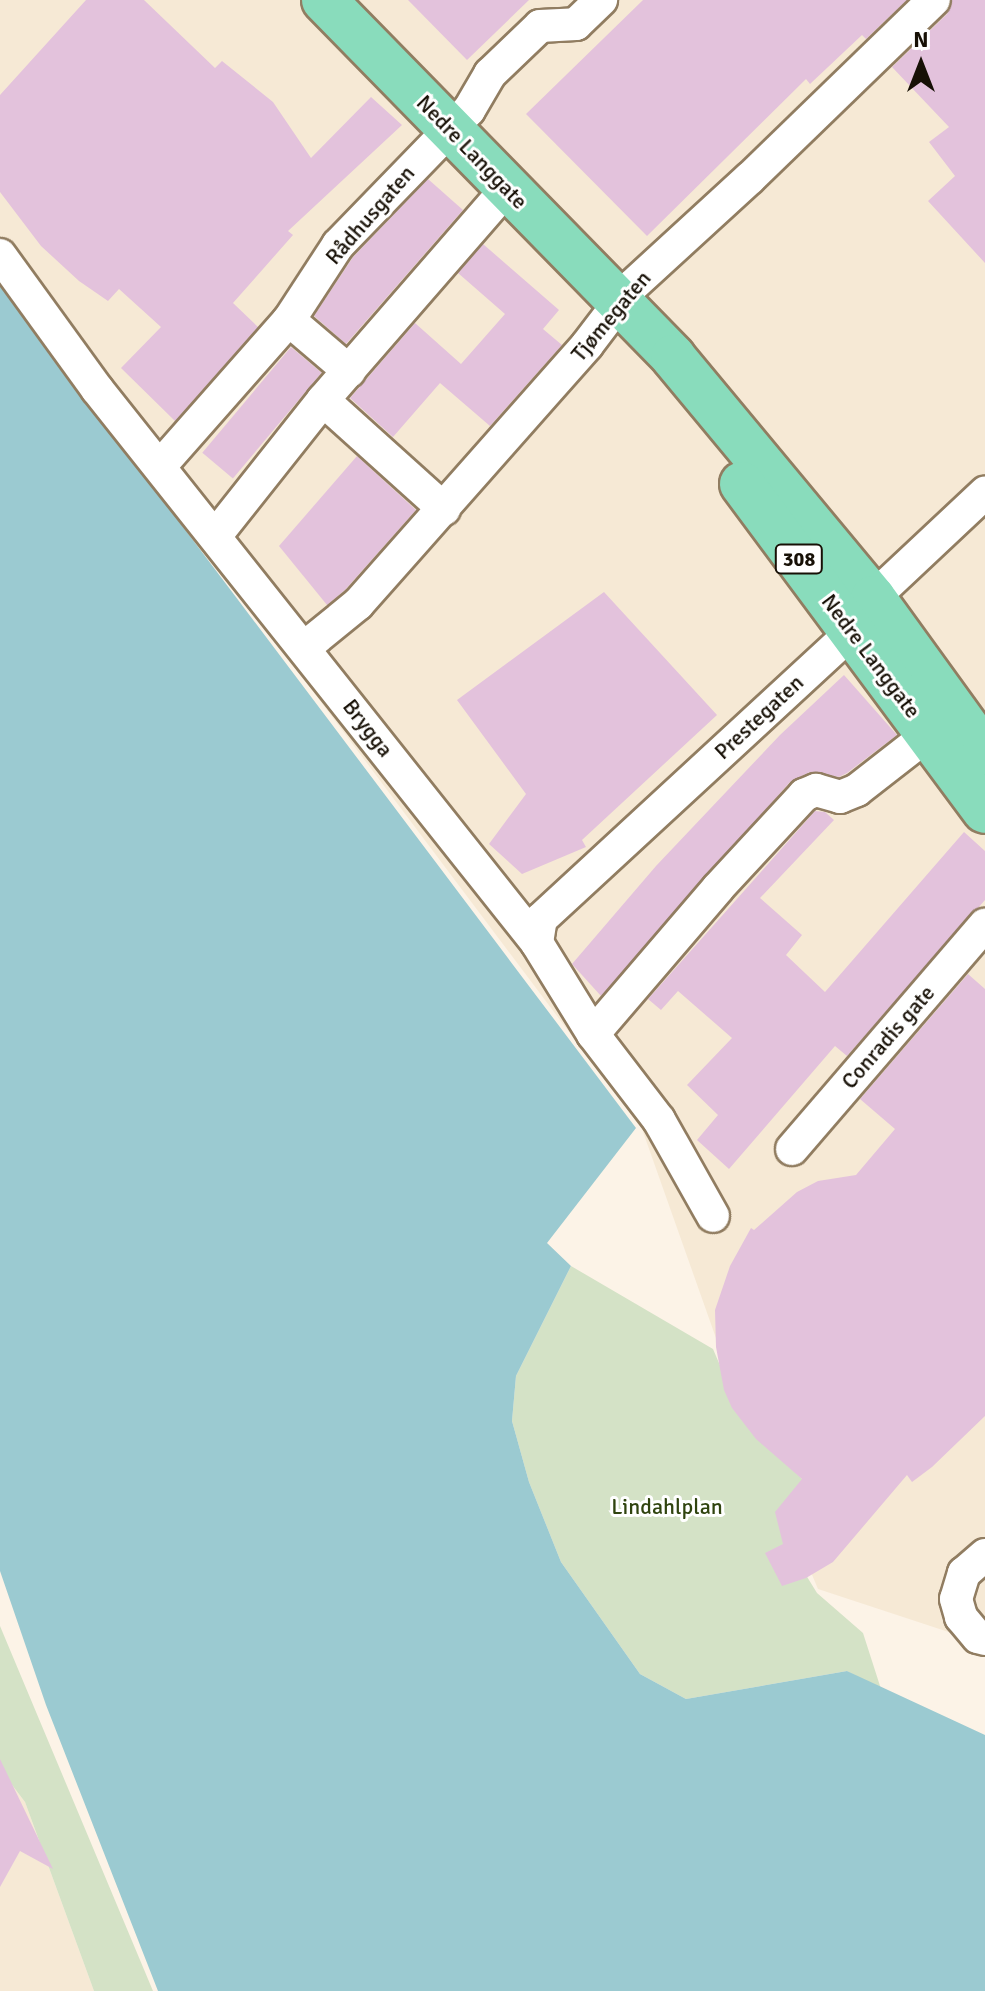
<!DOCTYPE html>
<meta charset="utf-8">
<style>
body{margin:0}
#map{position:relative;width:985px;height:1991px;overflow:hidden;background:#fcf3e7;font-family:Signika,sans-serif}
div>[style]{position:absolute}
.commercial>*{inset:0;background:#f6e9d5}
.green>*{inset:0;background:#d4e2c6}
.water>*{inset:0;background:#9bcad1}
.building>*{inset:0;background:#e3c2dc;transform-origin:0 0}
.roads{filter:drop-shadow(2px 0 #917d61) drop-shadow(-2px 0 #917d61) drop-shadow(0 2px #917d61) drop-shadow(0 -2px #917d61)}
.street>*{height:32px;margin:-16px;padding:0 16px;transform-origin:16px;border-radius:16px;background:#fff}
.primary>*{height:44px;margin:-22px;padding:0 22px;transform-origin:22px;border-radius:22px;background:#89dcbc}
span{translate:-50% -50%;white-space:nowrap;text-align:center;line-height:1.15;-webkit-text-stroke:6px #fff;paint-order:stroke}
.shield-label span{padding:2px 6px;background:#fff;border:2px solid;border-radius:6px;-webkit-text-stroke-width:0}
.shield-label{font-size:20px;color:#171006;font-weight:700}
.street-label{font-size:22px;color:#171006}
.park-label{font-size:22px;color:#30440f}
.north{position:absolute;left:881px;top:24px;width:80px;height:80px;-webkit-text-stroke:6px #fff;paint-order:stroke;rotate:0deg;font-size:22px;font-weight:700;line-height:32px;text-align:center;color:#171006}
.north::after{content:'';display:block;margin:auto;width:28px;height:36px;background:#171006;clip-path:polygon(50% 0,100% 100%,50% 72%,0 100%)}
</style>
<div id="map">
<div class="commercial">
<div style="clip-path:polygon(0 0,985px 0,985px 1644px,818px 1589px,734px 1389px,642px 1129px,0 275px)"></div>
<div style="clip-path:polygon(0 1769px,25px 1802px,94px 1991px,0 1991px)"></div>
</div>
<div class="green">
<div style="clip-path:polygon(571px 1266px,713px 1349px,739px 1410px,811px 1489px,793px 1554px,817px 1593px,863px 1633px,881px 1689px,847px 1671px,686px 1699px,640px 1674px,561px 1562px,529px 1482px,512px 1421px,516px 1376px)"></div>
<div style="clip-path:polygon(0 1626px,153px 1991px,94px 1991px,25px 1802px,0 1769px)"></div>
</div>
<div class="water">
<div style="clip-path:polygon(0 284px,636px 1128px,547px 1243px,571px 1266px,516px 1376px,512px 1421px,529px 1482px,561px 1562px,640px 1674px,686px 1699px,847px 1671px,985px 1735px,985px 1991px,158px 1991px,46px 1705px,0 1571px)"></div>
</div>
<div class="building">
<div style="clip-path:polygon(86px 0,144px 0,215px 68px,222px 61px,273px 102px,311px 158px,371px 97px,402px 125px,288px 231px,293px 235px,233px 303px,258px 327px,175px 421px,121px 368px,161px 327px,119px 289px,108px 301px,79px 281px,41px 246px,0 192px,0 95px)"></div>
<div style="clip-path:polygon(408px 0,529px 0,467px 60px)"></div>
<div style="clip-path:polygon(643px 0,907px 0,866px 39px,862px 35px,810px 84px,806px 79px,647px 236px,526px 114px)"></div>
<div style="clip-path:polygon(952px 0,985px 0,985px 263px,928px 201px,955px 176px,929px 142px,949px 127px,892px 67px,947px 14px)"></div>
<div style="clip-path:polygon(428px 179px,463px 210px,346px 344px,314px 316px,353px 257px)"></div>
<div style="clip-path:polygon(483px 244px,559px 310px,543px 329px,562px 345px,490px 426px,440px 383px,393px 437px,350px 398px,415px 323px,461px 364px,505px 314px,458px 273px)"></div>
<div style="left:291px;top:347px;width:40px;height:138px;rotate:40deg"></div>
<div style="clip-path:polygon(357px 456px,416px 510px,345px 590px,327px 605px,279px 546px)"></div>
<div style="clip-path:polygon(604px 592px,717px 715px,582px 840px,586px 847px,522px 874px,489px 844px,526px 794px,457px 700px)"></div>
<div style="clip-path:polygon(844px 675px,897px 735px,847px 773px,839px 777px,810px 772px,790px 782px,601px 996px,572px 964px,656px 866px,780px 735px)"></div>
<div style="clip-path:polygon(815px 811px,825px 812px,834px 820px,760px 898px,802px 935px,786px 955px,825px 992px,964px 832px,985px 851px,985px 900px,847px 1056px,835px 1046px,729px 1169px,697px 1140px,718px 1115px,687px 1085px,732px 1038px,678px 991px,661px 1010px,648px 999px)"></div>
<div style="clip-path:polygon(968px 974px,985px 989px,985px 1416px,932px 1467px,912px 1482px,907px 1475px,833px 1562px,806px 1578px,782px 1586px,765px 1553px,783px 1544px,775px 1512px,802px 1479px,756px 1439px,732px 1408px,724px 1390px,716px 1347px,715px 1310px,730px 1266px,751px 1228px,754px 1230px,797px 1192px,818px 1181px,856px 1175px,895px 1129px,860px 1099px)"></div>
<div style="clip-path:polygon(0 1759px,53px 1869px,20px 1851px,0 1887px)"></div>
</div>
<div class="roads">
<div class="street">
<div style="left:0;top:255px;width:165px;rotate:54.1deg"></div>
<div style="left:97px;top:389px;width:707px;rotate:51.54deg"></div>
<div style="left:537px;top:943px;width:107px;rotate:58.4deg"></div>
<div style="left:593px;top:1034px;width:108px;rotate:52.5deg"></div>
<div style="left:659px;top:1120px;width:110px;rotate:60.6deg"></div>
<div style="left:289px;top:320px;width:79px;rotate:40.4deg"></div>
<div style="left:323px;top:400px;width:163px;rotate:42deg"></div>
<div style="left:161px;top:465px;width:193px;rotate:-48.6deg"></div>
<div style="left:289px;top:320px;width:90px;rotate:-56.8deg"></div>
<div style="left:338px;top:245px;width:188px;rotate:-45.9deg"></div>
<div style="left:469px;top:110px;width:42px;rotate:-59.7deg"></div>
<div style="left:490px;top:74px;width:69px;rotate:-43.8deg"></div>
<div style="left:540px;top:26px;width:36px;rotate:-3deg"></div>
<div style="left:576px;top:24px;width:35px;rotate:-44deg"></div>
<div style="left:216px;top:535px;width:172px;rotate:-51.6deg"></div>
<div style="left:323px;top:400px;width:281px;rotate:-49deg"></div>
<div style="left:304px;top:648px;width:70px;rotate:-39.2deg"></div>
<div style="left:358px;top:604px;width:346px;rotate:-48.5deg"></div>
<div style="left:587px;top:345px;width:74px;rotate:-52.7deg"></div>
<div style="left:632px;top:286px;width:160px;rotate:-42.5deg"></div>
<div style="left:750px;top:178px;width:256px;rotate:-44.1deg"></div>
<div style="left:537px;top:943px;width:24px;rotate:-81deg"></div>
<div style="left:541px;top:919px;width:425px;rotate:-42.7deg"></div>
<div style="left:853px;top:631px;width:39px;rotate:-59deg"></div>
<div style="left:873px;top:598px;width:154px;rotate:-43.2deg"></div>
<div style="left:593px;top:1034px;width:192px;rotate:-49.4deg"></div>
<div style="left:718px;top:888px;width:127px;rotate:-47.2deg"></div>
<div style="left:804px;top:795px;width:13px;rotate:-23deg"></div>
<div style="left:816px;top:790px;width:25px;rotate:16deg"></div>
<div style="left:840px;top:797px;width:18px;rotate:-22deg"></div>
<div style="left:857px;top:790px;width:110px;rotate:-38deg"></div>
<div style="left:792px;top:1149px;width:296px;rotate:-49.3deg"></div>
<div style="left:985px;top:1555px;width:28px;rotate:139deg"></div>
<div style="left:964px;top:1573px;width:27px;rotate:107deg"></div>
<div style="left:956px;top:1599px;width:19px;rotate:74deg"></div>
<div style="left:961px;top:1617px;width:26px;rotate:50deg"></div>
<div style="left:978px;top:1637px;width:7px;rotate:16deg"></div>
</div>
<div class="primary">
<div style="left:324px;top:0;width:499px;rotate:45.6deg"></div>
<div style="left:673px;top:357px;width:313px;rotate:50.3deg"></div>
<div style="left:873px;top:598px;width:191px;rotate:54.1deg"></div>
<div style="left:742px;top:484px;width:407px;rotate:53.4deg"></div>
</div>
</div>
<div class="shield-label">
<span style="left:799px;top:559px">308</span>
</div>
<div class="street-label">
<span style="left:472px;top:152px;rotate:46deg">Nedre Langgate</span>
<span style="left:370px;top:215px;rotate:-49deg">Rådhusgaten</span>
<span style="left:611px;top:316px;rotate:-50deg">Tjømegaten</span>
<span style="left:871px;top:656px;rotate:53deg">Nedre Langgate</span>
<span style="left:759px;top:717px;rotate:-43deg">Prestegaten</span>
<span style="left:368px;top:728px;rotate:52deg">Brygga</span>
<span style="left:888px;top:1037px;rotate:-49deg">Conradis gate</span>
</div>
<div class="park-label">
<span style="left:667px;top:1507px">Lindahlplan</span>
</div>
<div class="north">N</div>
</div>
